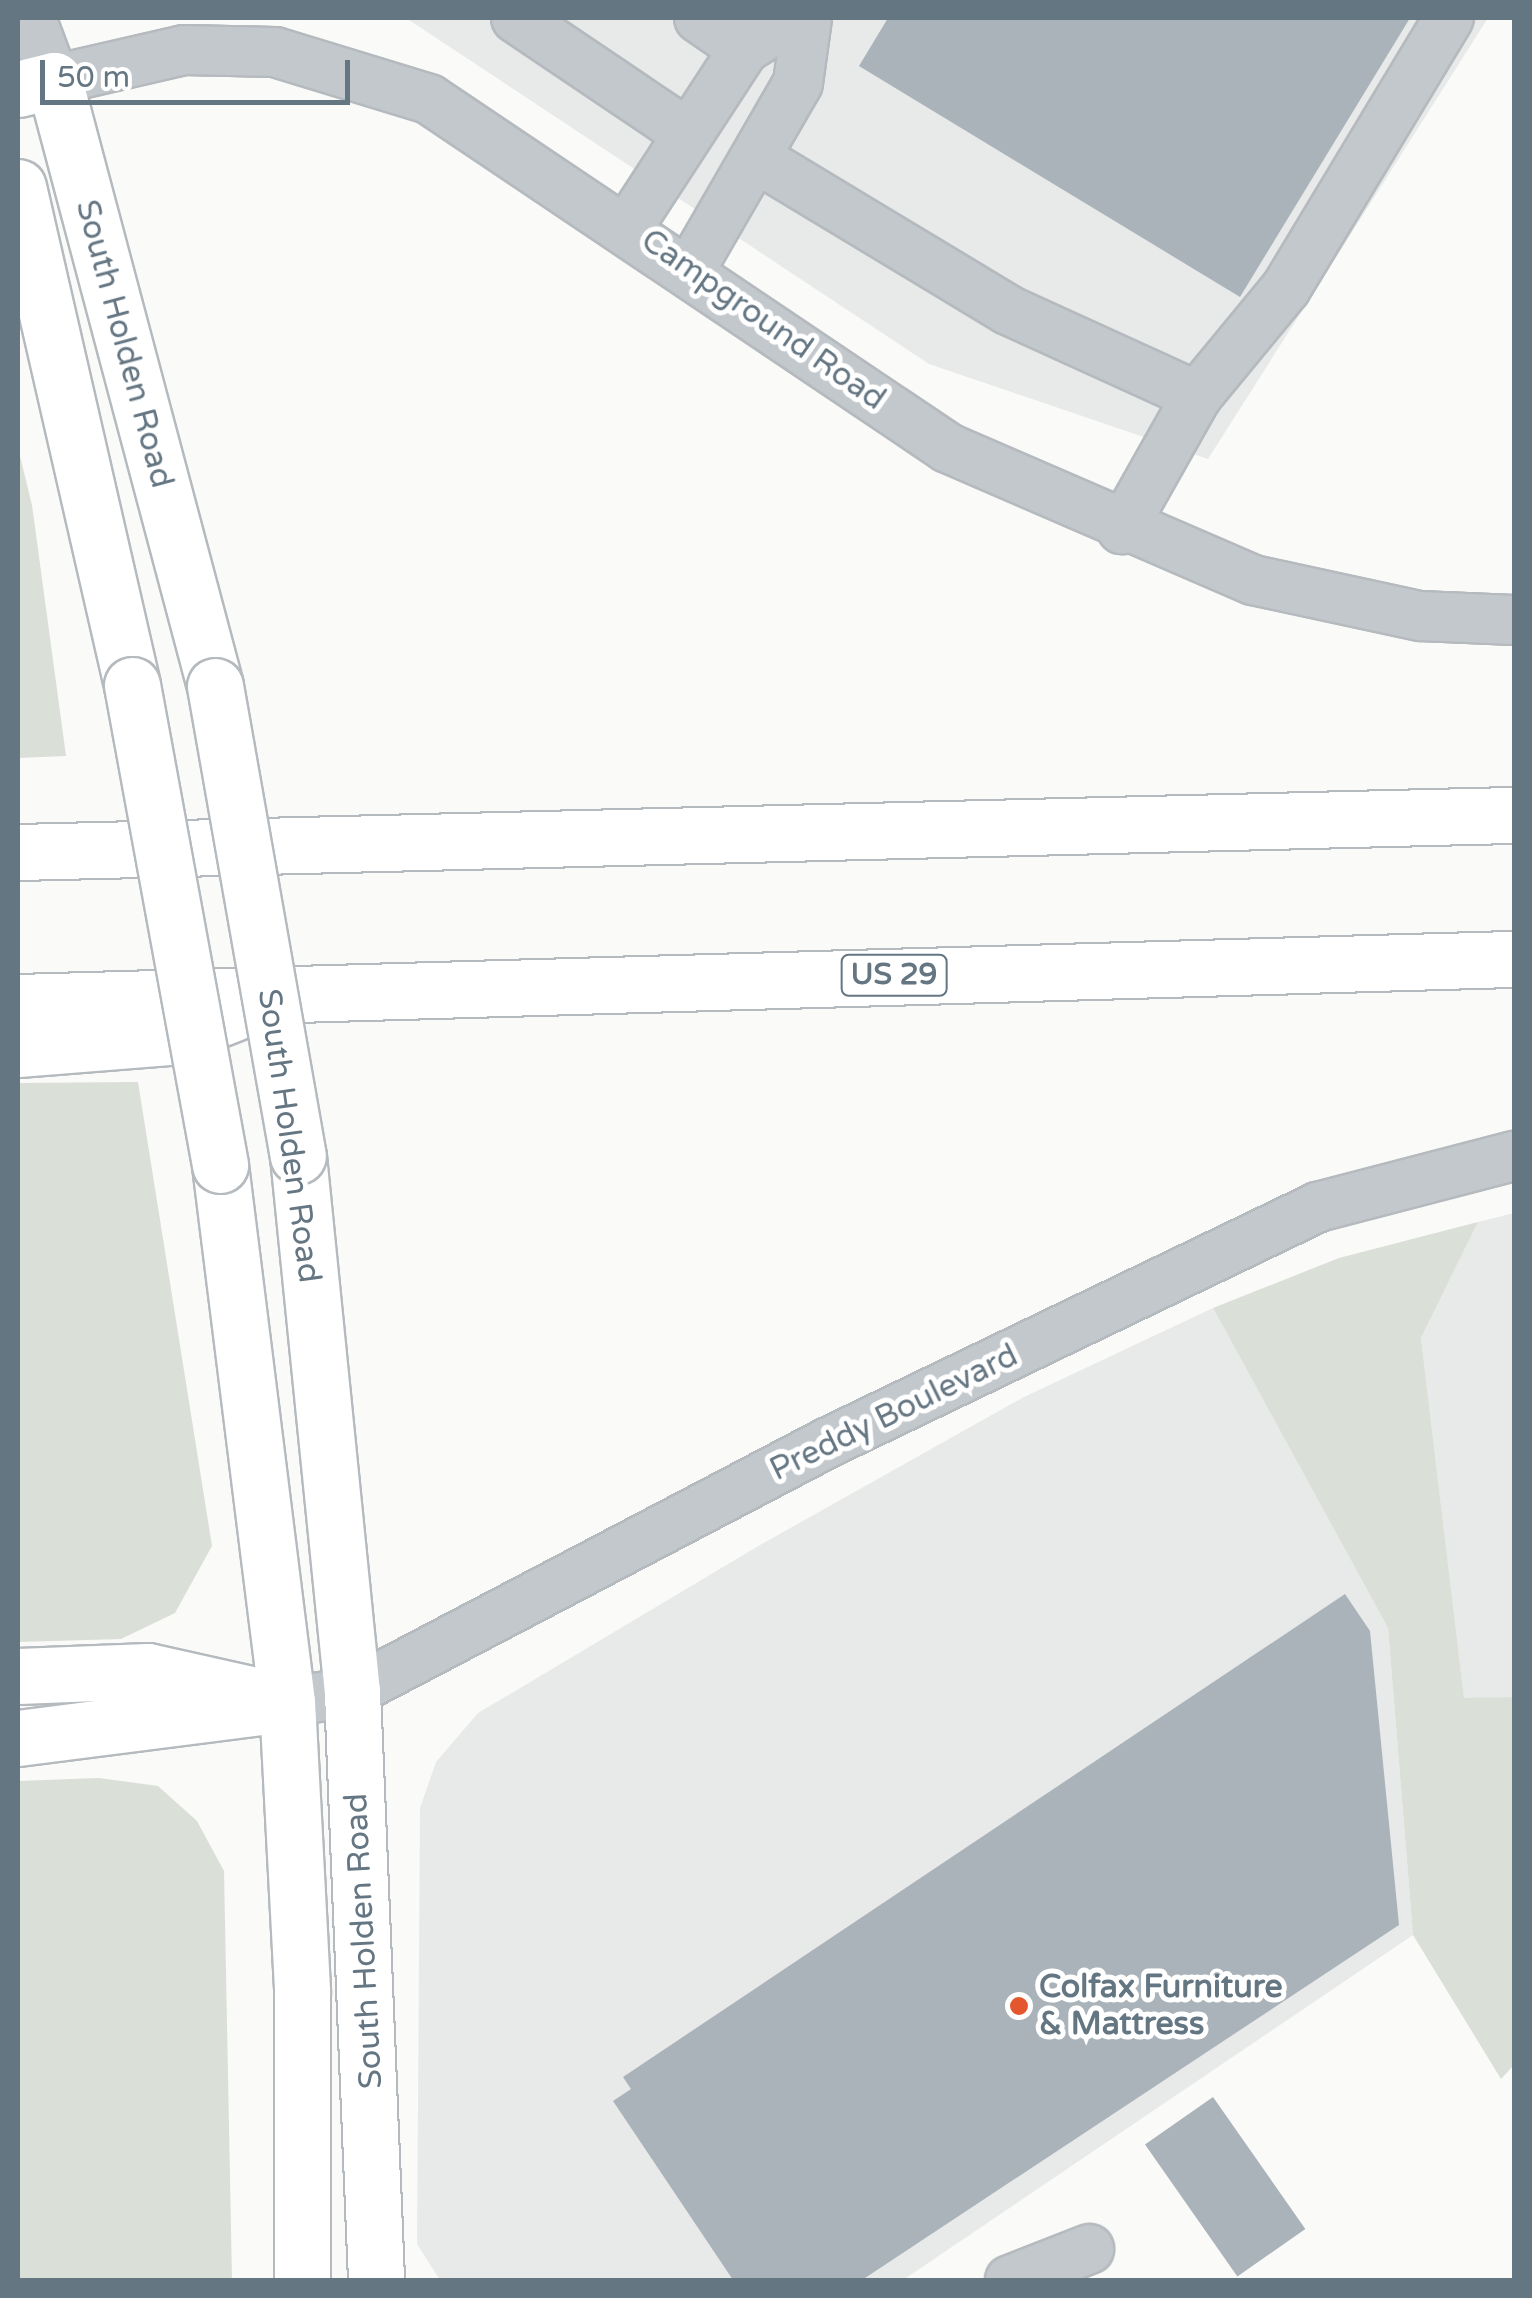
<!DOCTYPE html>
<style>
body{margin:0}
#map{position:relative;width:1532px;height:2298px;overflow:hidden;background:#fafaf8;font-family:"Varela Round",sans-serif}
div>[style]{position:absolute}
.built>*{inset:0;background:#e8e9e9}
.green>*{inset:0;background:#dadfd7}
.building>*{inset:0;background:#aab3b9;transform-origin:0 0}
.roads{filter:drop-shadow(2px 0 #b5babe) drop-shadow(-2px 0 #b5babe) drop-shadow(0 2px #b5babe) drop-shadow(0 -2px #b5babe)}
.minor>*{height:48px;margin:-24px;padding:0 24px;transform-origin:24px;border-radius:24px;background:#c3c8cc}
.major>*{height:55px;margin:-27.5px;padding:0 27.5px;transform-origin:27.5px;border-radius:27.5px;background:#fff}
.highway>*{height:55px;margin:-27.5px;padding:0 27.5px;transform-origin:27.5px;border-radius:27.5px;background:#fff}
.bridges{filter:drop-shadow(2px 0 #b5babe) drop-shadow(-2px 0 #b5babe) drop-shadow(0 2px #b5babe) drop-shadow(0 -2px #b5babe)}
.major-bridge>*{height:55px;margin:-27.5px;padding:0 27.5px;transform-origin:27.5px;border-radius:27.5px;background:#fff}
.dots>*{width:28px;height:28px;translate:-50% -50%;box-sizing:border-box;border:5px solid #fff;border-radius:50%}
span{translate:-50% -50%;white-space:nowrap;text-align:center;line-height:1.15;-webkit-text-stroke:10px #fff;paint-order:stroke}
.shield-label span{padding:2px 8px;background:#fff;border:2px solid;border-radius:8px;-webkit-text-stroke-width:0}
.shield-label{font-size:30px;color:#657683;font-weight:700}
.street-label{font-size:32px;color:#657683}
.poi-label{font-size:32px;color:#657683;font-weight:700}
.left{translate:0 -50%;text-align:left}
.frame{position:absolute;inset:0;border:20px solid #657683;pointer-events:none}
.scale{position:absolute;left:40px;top:60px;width:310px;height:45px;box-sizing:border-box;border:5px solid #657683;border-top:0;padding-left:12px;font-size:30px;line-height:35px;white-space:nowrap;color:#657683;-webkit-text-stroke:8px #fff;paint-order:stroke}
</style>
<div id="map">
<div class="built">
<div style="clip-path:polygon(406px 18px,1488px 18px,1208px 459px,929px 364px)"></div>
<div style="clip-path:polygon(1514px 1213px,1514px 1697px,1464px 1699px,1421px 1338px,1478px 1222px)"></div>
<div style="clip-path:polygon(1213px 1308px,1388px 1628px,1413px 1935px,903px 2280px,440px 2280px,417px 2244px,420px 1808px,436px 1762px,478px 1713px,760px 1545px,1024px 1397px)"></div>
</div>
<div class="green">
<div style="clip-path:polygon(18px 448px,32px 505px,66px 756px,18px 758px)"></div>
<div style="clip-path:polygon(138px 1082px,212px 1546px,175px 1613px,121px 1639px,18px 1642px,18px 1083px)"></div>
<div style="clip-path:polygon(1478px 1222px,1421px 1338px,1464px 1698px,1514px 1697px,1514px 2065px,1501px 2079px,1413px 1935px,1388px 1628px,1213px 1308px,1339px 1258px)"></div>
<div style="clip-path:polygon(99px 1778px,158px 1786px,197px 1821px,224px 1871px,232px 2280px,18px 2280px,18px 1781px)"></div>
</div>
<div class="building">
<div style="clip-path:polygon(888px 18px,1410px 18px,1240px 297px,859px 66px)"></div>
<div style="clip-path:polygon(1345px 1594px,1370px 1631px,1399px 1925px,862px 2280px,733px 2280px,613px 2101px,631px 2089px,623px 2077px)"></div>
<div style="left:1213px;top:2097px;width:161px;height:83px;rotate:55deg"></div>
</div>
<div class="roads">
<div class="minor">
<div style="left:31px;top:18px;width:66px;rotate:69.6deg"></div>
<div style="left:54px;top:80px;width:133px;rotate:-13deg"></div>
<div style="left:184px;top:50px;width:91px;rotate:1.3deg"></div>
<div style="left:275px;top:52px;width:161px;rotate:17deg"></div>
<div style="left:429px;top:99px;width:625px;rotate:33.92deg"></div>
<div style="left:948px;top:448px;width:332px;rotate:23.4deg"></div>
<div style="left:1253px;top:580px;width:171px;rotate:12.2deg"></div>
<div style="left:1420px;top:616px;width:94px;rotate:2.4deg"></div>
<div style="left:516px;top:18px;width:207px;rotate:34deg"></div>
<div style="left:699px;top:18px;width:55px;rotate:34.6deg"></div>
<div style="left:758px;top:159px;width:292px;rotate:31.1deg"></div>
<div style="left:1008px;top:310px;width:208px;rotate:24.5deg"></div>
<div style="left:1197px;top:396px;width:153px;rotate:119.4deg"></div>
<div style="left:628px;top:227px;width:212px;rotate:-56.9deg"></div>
<div style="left:744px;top:49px;width:58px;rotate:-32.3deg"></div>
<div style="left:690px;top:270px;width:216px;rotate:-60deg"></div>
<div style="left:798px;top:83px;width:66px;rotate:-82.1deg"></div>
<div style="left:1197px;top:396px;width:140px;rotate:-50.5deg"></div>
<div style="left:1286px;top:288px;width:315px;rotate:-58.9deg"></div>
<div style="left:287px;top:1702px;width:66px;rotate:-8.7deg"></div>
<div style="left:352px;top:1692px;width:536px;rotate:-27.66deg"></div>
<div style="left:827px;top:1443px;width:545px;rotate:-25.67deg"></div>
<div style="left:1318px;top:1207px;width:203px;rotate:-14.6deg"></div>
<div style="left:1010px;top:2280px;width:85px;rotate:-21.4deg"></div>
</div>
<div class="major">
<div style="left:18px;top:89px;width:37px;rotate:-14deg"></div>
<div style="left:54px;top:80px;width:627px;rotate:75.12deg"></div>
<div style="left:18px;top:187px;width:511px;rotate:77.11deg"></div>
<div style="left:298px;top:1156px;width:539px;rotate:84.25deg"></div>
<div style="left:352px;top:1692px;width:588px;rotate:87.66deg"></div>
<div style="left:220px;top:1165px;width:541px;rotate:82.89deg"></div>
<div style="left:287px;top:1702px;width:291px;rotate:87deg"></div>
<div style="left:302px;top:1993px;width:287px;rotate:90deg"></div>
</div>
<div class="highway">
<div style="left:18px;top:852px;width:1496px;rotate:-1.42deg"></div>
<div style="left:18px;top:1002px;width:1497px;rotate:-1.65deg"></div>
<div style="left:18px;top:1049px;width:154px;rotate:-4.5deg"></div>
<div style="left:172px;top:1037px;width:66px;rotate:-21.2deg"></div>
<div style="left:18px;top:1676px;width:130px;rotate:-2.2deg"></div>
<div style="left:148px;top:1671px;width:142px;rotate:12.6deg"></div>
<div style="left:18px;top:1738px;width:243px;rotate:-7.3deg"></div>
</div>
</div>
<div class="bridges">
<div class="major-bridge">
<div style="left:132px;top:685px;width:488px;rotate:79.6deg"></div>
<div style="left:215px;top:686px;width:477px;rotate:80deg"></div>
</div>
</div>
<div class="dots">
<div style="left:1019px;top:2006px;background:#e4572e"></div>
</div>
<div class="shield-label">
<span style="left:894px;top:975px">US 29</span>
</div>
<div class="street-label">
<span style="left:763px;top:320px;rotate:35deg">Campground Road</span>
<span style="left:124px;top:344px;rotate:75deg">South Holden Road</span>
<span style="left:289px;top:1136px;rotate:82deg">South Holden Road</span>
<span style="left:894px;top:1413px;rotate:-26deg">Preddy Boulevard</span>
<span style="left:364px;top:1941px;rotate:-93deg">South Holden Road</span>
</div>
<div class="poi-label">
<span class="left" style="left:1039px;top:2006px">Colfax Furniture<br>&amp; Mattress</span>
</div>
<div class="frame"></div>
<div class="scale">50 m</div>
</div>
